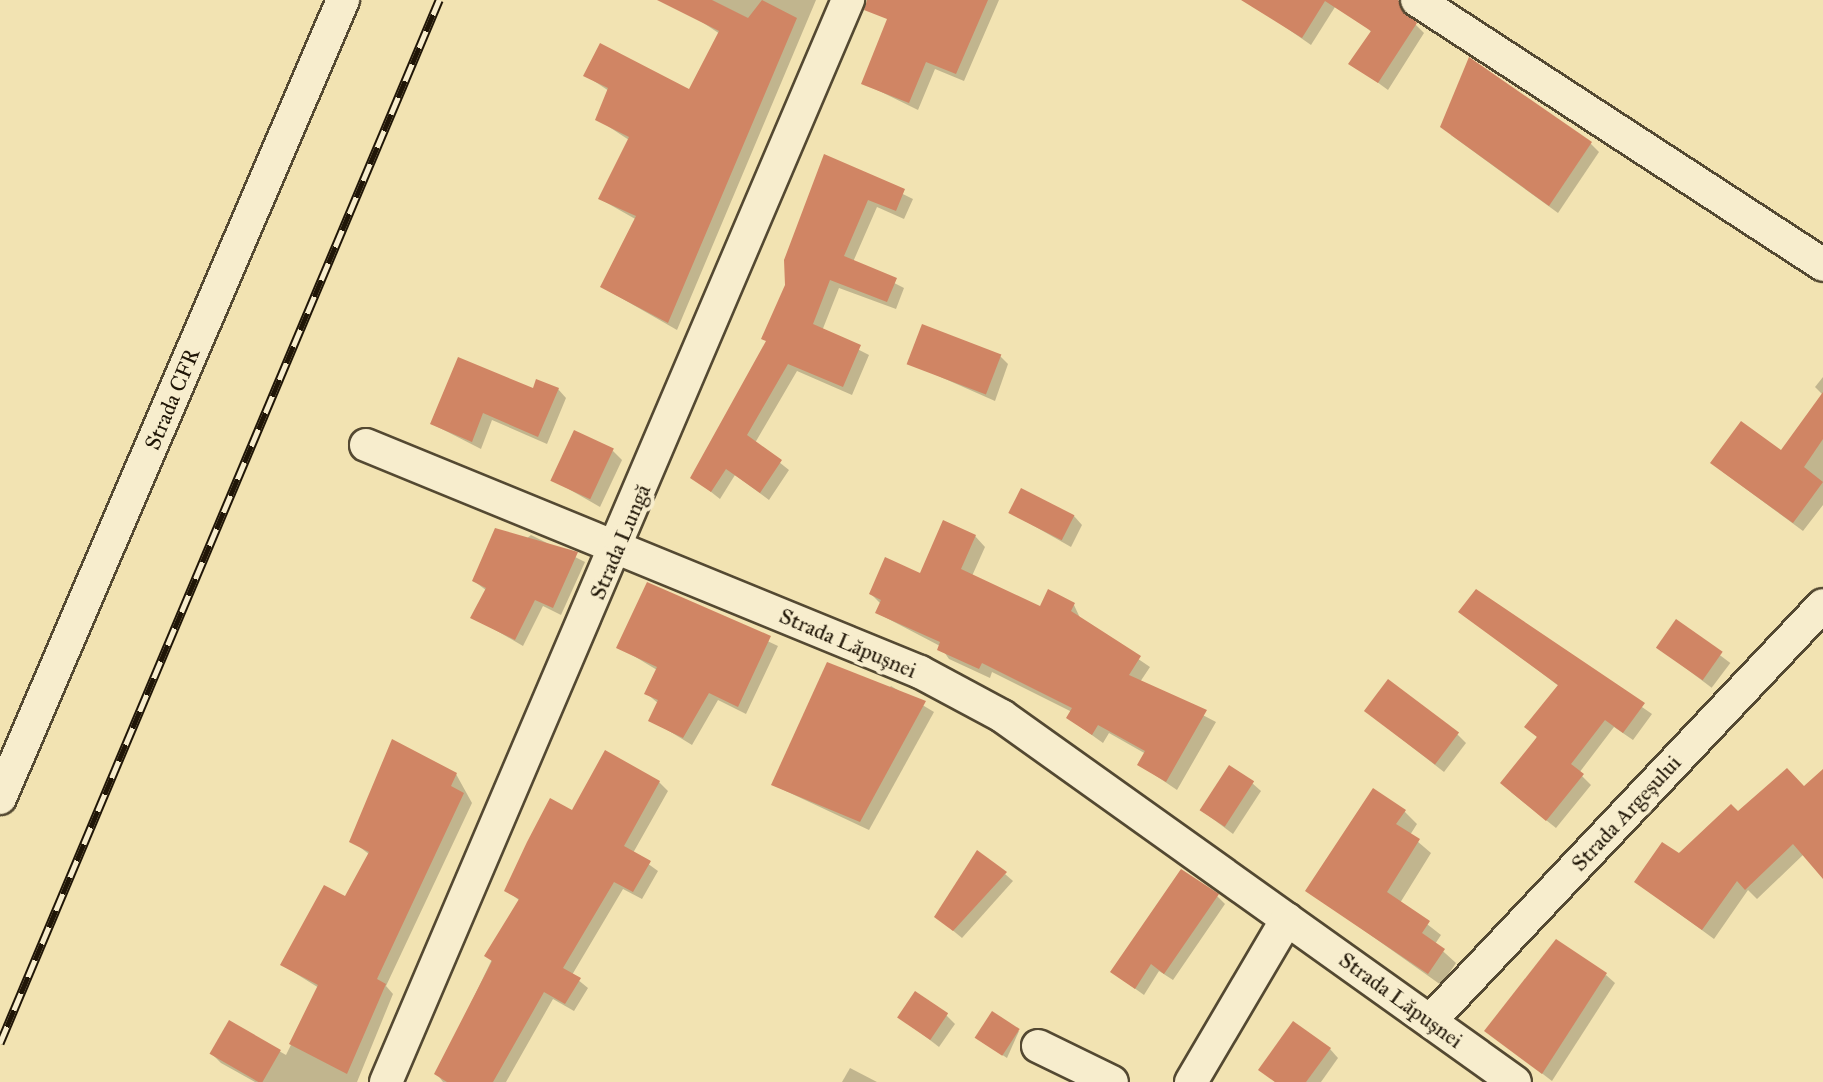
<!DOCTYPE html>
<meta charset="utf-8">
<style>
body{margin:0}
#map{position:relative;width:1823px;height:1082px;overflow:hidden;background:#f2e3b2;font-family:"IM FELL Great Primer",serif}
div>[style]{position:absolute}
.shadow>*{inset:0;background:#0003;transform-origin:0 0}
.building>*{inset:0;background:#d08564;transform-origin:0 0}
.roads{filter:drop-shadow(2px 0 #544932) drop-shadow(-2px 0 #544932) drop-shadow(0 2px #544932) drop-shadow(0 -2px #544932)}
.minor>*{height:32px;margin:-16px;padding:0 16px;transform-origin:16px;border-radius:16px;background:#f7edcd}
.rail>*{height:9px;margin-top:-4.5px;transform-origin:0;background:repeating-linear-gradient(90deg,#f7edcd 0 18px,#201607 0 36px);box-sizing:border-box;border-block:2px solid #201607}
span{translate:-50% -50%;white-space:nowrap;text-align:center;line-height:1.15;-webkit-text-stroke:8px #f7edcd;paint-order:stroke}
.street-label{font-size:22px;color:#201607}
</style>
<div id="map">
<div class="shadow">
<div style="clip-path:polygon(702px 0,816px 0,677px 330px,602px 287px,637px 220px,600px 199px,629px 140px,597px 119px,609px 91px,585px 75px,690px 91px,720px 34px,693px 16px)"></div>
<div style="clip-path:polygon(895px 0,999px 0,964px 81px,935px 69px,918px 110px,863px 83px)"></div>
<div style="clip-path:polygon(1273px 0,1328px 0,1335px 7px,1311px 45px,1265px 13px)"></div>
<div style="clip-path:polygon(1380px 0,1391px 0,1424px 33px,1388px 90px,1351px 63px,1372px 33px,1364px 24px)"></div>
<div style="clip-path:polygon(1451px 135px,1591px 144px,1599px 152px,1558px 213px)"></div>
<div style="clip-path:polygon(825px 156px,913px 199px,904px 219px,877px 207px,853px 262px,904px 288px,896px 309px,839px 288px,822px 331px,869px 355px,852px 395px,797px 371px,755px 443px,789px 470px,769px 500px,735px 475px,720px 499px,692px 477px,768px 343px)"></div>
<div style="clip-path:polygon(1000px 356px,1008px 364px,995px 401px,909px 363px)"></div>
<div style="clip-path:polygon(1823px 377px,1823px 395px,1815px 387px)"></div>
<div style="clip-path:polygon(558px 389px,566px 398px,547px 444px,492px 420px,481px 449px,432px 424px)"></div>
<div style="clip-path:polygon(1823px 396px,1823px 505px,1803px 531px,1723px 472px,1781px 453px)"></div>
<div style="clip-path:polygon(613px 451px,622px 460px,600px 507px,553px 480px)"></div>
<div style="clip-path:polygon(1011px 513px,1074px 516px,1082px 525px,1071px 547px)"></div>
<div style="clip-path:polygon(531px 535px,585px 562px,561px 615px,543px 606px,523px 646px,473px 617px,487px 591px,474px 581px)"></div>
<div style="clip-path:polygon(975px 536px,985px 547px,972px 576px,1041px 608px,1074px 605px,1081px 620px,1150px 667px,1140px 682px,1216px 722px,1177px 790px,1140px 765px,1146px 754px,1109px 733px,1103px 743px,1068px 718px,1072px 712px,992px 672px,990px 678px,949px 659px,940px 646px,877px 613px,881px 604px,871px 594px,921px 575px)"></div>
<div style="clip-path:polygon(648px 585px,778px 646px,746px 714px,718px 700px,692px 745px,651px 720px,659px 704px,646px 693px,657px 670px,619px 647px)"></div>
<div style="clip-path:polygon(1477px 592px,1652px 714px,1633px 740px,1614px 727px,1579px 773px,1591px 785px,1556px 828px,1511px 792px,1560px 687px,1461px 612px)"></div>
<div style="left:1676px;top:622px;width:68px;height:31px;rotate:37deg"></div>
<div style="clip-path:polygon(891px 686px,934px 712px,869px 830px,773px 785px)"></div>
<div style="clip-path:polygon(1376px 719px,1457px 734px,1466px 743px,1444px 772px)"></div>
<div style="clip-path:polygon(456px 774px,472px 803px,386px 986px,393px 994px,357px 1082px,255px 1082px,221px 1063px,212px 1054px,230px 1023px,286px 1055px,319px 988px,282px 965px,346px 899px,370px 855px,352px 841px)"></div>
<div style="clip-path:polygon(659px 782px,668px 791px,633px 853px,658px 871px,642px 899px,623px 889px,572px 975px,588px 988px,574px 1011px,553px 999px,506px 1082px,443px 1082px,437px 1074px,520px 901px,506px 890px,573px 813px)"></div>
<div style="clip-path:polygon(1252px 783px,1261px 791px,1233px 834px,1201px 810px)"></div>
<div style="clip-path:polygon(1804px 788px,1823px 792px,1823px 867px,1804px 854px,1757px 899px,1748px 890px,1714px 939px,1636px 882px,1738px 813px)"></div>
<div style="clip-path:polygon(1404px 811px,1417px 824px,1410px 835px,1431px 853px,1400px 903px,1441px 935px,1435px 944px,1456px 963px,1441px 985px,1307px 890px)"></div>
<div style="clip-path:polygon(1005px 874px,1013px 881px,962px 938px,945px 924px)"></div>
<div style="clip-path:polygon(1217px 896px,1225px 904px,1173px 980px,1159px 971px,1144px 995px,1112px 972px)"></div>
<div style="clip-path:polygon(1606px 975px,1615px 983px,1552px 1081px,1486px 1031px)"></div>
<div style="clip-path:polygon(946px 1015px,955px 1024px,939px 1047px,900px 1017px)"></div>
<div style="clip-path:polygon(1019px 1031px,1007px 1058px,981px 1041px)"></div>
<div style="clip-path:polygon(1330px 1049px,1338px 1058px,1321px 1082px,1275px 1082px,1261px 1069px)"></div>
<div style="clip-path:polygon(850px 1068px,877px 1082px,842px 1082px)"></div>
</div>
<div class="building">
<div style="clip-path:polygon(657px 0,712px 0,748px 18px,762px 0,797px 18px,668px 323px,600px 287px,636px 216px,598px 199px,629px 137px,595px 120px,608px 88px,583px 76px,600px 43px,689px 89px,719px 31px)"></div>
<div style="clip-path:polygon(867px 0,988px 0,956px 74px,926px 62px,909px 103px,861px 84px,887px 19px,864px 10px)"></div>
<div style="clip-path:polygon(1241px 0,1398px 0,1417px 23px,1378px 83px,1348px 64px,1371px 31px,1325px 1px,1302px 38px)"></div>
<div style="clip-path:polygon(1469px 57px,1592px 142px,1549px 206px,1440px 127px)"></div>
<div style="clip-path:polygon(824px 154px,905px 189px,896px 211px,868px 200px,844px 256px,897px 278px,887px 302px,830px 280px,813px 324px,861px 345px,843px 387px,788px 364px,747px 435px,782px 460px,760px 493px,726px 469px,711px 492px,690px 478px,766px 341px,761px 339px,785px 285px,784px 260px)"></div>
<div style="left:922px;top:324px;width:85px;height:43px;rotate:21deg"></div>
<div style="clip-path:polygon(458px 357px,533px 388px,536px 379px,559px 388px,538px 437px,483px 413px,472px 442px,430px 424px)"></div>
<div style="clip-path:polygon(1823px 392px,1823px 439px,1804px 467px,1823px 482px,1793px 523px,1710px 463px,1741px 421px,1781px 450px)"></div>
<div style="left:574px;top:430px;width:44px;height:56px;rotate:25deg"></div>
<div style="left:1021px;top:488px;width:60px;height:28px;rotate:27deg"></div>
<div style="clip-path:polygon(943px 520px,976px 535px,961px 569px,1040px 606px,1048px 589px,1075px 603px,1071px 611px,1141px 656px,1129px 675px,1207px 710px,1166px 782px,1137px 765px,1145px 751px,1098px 725px,1092px 735px,1066px 718px,1072px 708px,982px 663px,979px 669px,937px 650px,940px 642px,875px 613px,881px 600px,869px 594px,885px 557px,920px 573px)"></div>
<div style="clip-path:polygon(495px 528px,578px 552px,553px 608px,535px 600px,515px 640px,470px 618px,486px 588px,472px 581px)"></div>
<div style="clip-path:polygon(647px 582px,771px 636px,738px 707px,709px 693px,683px 738px,648px 721px,658px 700px,644px 694px,657px 667px,616px 648px)"></div>
<div style="clip-path:polygon(1476px 589px,1645px 703px,1623px 733px,1605px 720px,1571px 764px,1584px 774px,1546px 821px,1500px 783px,1537px 737px,1524px 727px,1558px 685px,1458px 612px)"></div>
<div style="left:1676px;top:619px;width:57px;height:35px;rotate:35deg"></div>
<div style="clip-path:polygon(827px 662px,926px 701px,860px 822px,771px 785px)"></div>
<div style="left:1388px;top:679px;width:89px;height:40px;rotate:37deg"></div>
<div style="clip-path:polygon(392px 739px,457px 773px,451px 786px,464px 793px,377px 979px,386px 984px,347px 1074px,289px 1044px,318px 985px,280px 965px,324px 885px,345px 896px,369px 852px,349px 842px)"></div>
<div style="clip-path:polygon(605px 750px,660px 781px,624px 846px,651px 861px,633px 892px,614px 882px,563px 968px,581px 978px,565px 1004px,544px 992px,493px 1082px,447px 1082px,434px 1074px,492px 961px,484px 956px,519px 899px,504px 891px,527px 842px,550px 798px,572px 810px)"></div>
<div style="left:1229px;top:765px;width:30px;height:54px;rotate:33deg"></div>
<div style="clip-path:polygon(1787px 768px,1804px 786px,1823px 769px,1823px 879px,1793px 844px,1745px 890px,1737px 881px,1702px 930px,1634px 882px,1662px 842px,1679px 853px,1731px 804px,1738px 811px)"></div>
<div style="clip-path:polygon(1373px 788px,1406px 810px,1396px 824px,1420px 839px,1387px 892px,1430px 921px,1422px 933px,1445px 949px,1428px 974px,1305px 891px)"></div>
<div style="clip-path:polygon(977px 850px,1007px 872px,953px 931px,934px 917px)"></div>
<div style="clip-path:polygon(1181px 869px,1219px 894px,1164px 974px,1151px 964px,1135px 989px,1110px 972px)"></div>
<div style="clip-path:polygon(1556px 939px,1607px 973px,1542px 1074px,1484px 1031px)"></div>
<div style="left:915px;top:991px;width:40px;height:32px;rotate:34deg"></div>
<div style="left:992px;top:1011px;width:33px;height:32px;rotate:33deg"></div>
<div style="left:229px;top:1020px;width:60px;height:39px;rotate:30deg"></div>
<div style="clip-path:polygon(1293px 1021px,1331px 1048px,1306px 1082px,1275px 1082px,1258px 1070px)"></div>
</div>
<div class="roads">
<div class="minor">
<div style="left:1417px;top:0;width:485px;rotate:33.1deg"></div>
<div style="left:366px;top:445px;width:599px;rotate:22.28deg"></div>
<div style="left:920px;top:672px;width:93px;rotate:28.2deg"></div>
<div style="left:1002px;top:716px;width:630px;rotate:35.51deg"></div>
<div style="left:0;top:798px;width:869px;rotate:-66.74deg"></div>
<div style="left:1430px;top:1021px;width:572px;rotate:-46.63deg"></div>
<div style="left:1038px;top:1046px;width:82px;rotate:25.9deg"></div>
<div style="left:386px;top:1082px;width:1177px;rotate:-66.88deg"></div>
<div style="left:1191px;top:1082px;width:189px;rotate:-59.5deg"></div>
</div>
</div>
<div class="rail">
<div style="left:0;top:1043px;width:1132px;rotate:-67.17deg"></div>
</div>
<div class="street-label">
<span style="left:172px;top:399px;rotate:-67deg">Strada CFR</span>
<span style="left:620px;top:542px;rotate:-67deg">Strada Lungă</span>
<span style="left:848px;top:643px;rotate:23deg">Strada Lăpușnei</span>
<span style="left:1626px;top:813px;rotate:-47deg">Strada Argeșului</span>
<span style="left:1401px;top:1000px;rotate:36deg">Strada Lăpușnei</span>
</div>
</div>
